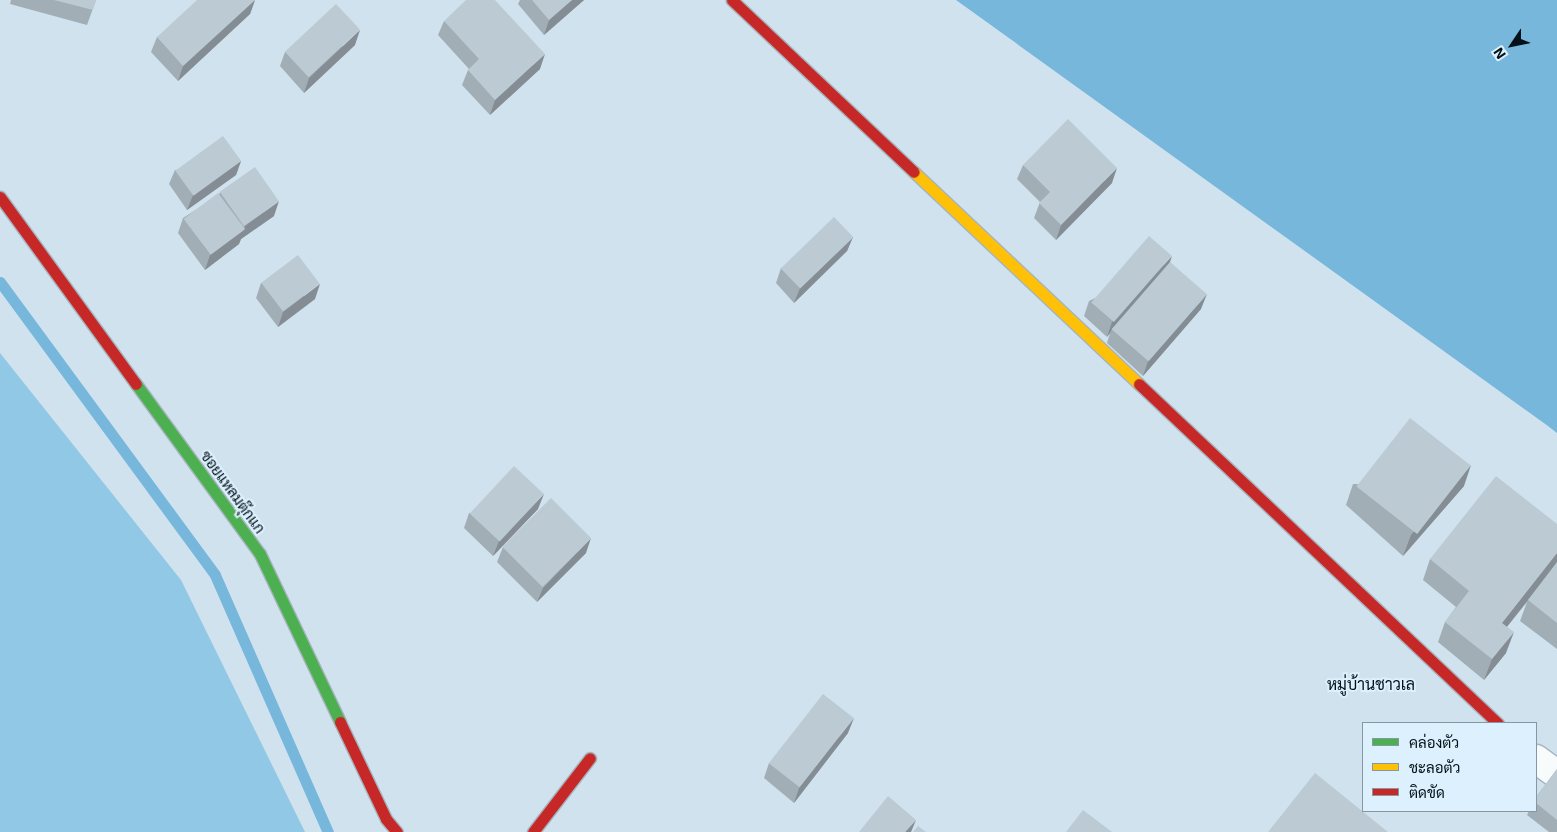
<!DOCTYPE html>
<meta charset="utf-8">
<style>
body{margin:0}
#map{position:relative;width:1557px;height:832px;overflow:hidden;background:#d0e2ee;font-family:"Exo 2",Sarabun,sans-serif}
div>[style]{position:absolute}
.forest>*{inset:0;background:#90c8e6}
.water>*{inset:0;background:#76b7db}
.stream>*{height:11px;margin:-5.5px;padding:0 5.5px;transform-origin:5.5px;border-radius:5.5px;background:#76b7db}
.roads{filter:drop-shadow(1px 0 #a6b4be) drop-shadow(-1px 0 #a6b4be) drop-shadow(0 1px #a6b4be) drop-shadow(0 -1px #a6b4be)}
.street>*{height:28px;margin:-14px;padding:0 14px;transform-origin:14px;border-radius:14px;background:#f8fbfc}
.fast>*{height:11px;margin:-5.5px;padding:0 5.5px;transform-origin:5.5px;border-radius:5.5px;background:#4caf50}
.slow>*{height:11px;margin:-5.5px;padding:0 5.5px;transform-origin:5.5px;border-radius:5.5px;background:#ffc107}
.jam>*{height:11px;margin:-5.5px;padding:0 5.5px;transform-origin:5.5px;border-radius:5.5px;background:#c62828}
.wall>*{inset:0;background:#a2aeb6}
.shaded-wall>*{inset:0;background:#848d94}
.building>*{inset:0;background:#bccad4;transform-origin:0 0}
span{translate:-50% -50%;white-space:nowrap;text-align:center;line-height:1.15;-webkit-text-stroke:4px #dcf1fd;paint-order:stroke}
.street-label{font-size:15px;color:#051118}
.neighbourhood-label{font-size:16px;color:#051118}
.legend{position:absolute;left:1362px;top:722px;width:175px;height:90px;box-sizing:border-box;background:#dcf1fd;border:1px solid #8697a1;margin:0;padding:6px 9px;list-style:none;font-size:15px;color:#051118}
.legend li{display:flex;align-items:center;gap:10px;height:25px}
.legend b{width:25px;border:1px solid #8697a1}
.north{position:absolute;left:1487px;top:20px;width:50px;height:50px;-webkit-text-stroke:4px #dcf1fd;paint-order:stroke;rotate:236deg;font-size:14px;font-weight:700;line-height:20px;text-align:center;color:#051118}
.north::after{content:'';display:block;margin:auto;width:18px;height:22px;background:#051118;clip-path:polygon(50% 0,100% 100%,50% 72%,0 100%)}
</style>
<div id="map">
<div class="forest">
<div style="clip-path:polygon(0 353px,181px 580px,305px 832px,0 832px)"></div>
</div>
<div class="water">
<div style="clip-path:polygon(956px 0,1557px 0,1557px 433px,1548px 426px)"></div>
</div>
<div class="stream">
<div style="left:0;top:282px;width:363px;rotate:53.7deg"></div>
<div style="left:215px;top:575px;width:281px;rotate:66.3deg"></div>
</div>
<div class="roads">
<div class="street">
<div style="left:1536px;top:759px;width:26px;rotate:36deg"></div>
</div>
<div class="fast">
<div style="left:136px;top:384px;width:210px;rotate:53.9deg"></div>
<div style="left:260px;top:554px;width:186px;rotate:64.5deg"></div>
</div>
<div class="slow">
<div style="left:914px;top:172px;width:309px;rotate:43.3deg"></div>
</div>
<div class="jam">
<div style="left:732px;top:0;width:250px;rotate:43.4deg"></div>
<div style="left:0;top:197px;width:231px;rotate:54deg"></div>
<div style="left:1139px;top:384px;width:494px;rotate:43.4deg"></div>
<div style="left:340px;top:722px;width:107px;rotate:64.6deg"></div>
<div style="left:386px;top:819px;width:17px;rotate:50deg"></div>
<div style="left:533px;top:832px;width:93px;rotate:-52.4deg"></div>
</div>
</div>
<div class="wall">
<div style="clip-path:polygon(11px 0,96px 0,87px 25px,10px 4px)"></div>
<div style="clip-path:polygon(255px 0,250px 14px,178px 81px,151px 52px,157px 37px)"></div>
<div style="clip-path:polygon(520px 0,584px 0,544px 35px,518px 4px)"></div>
<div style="clip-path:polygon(444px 21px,540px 69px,490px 115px,462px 85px,468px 70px,469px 69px,438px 35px)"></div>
<div style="clip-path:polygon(355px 45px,304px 93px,280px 66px,285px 52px)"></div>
<div style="clip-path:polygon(241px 161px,236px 175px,187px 210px,169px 184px,175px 170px)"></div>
<div style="clip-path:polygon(1023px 165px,1112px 183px,1056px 240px,1034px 218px,1040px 202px,1017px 179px)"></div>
<div style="clip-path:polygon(220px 192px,274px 216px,241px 239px,239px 244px,205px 270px,178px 233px,183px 218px,219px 195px)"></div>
<div style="clip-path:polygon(853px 237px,847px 251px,794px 303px,776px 283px,781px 268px)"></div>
<div style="clip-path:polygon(1170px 262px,1201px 309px,1143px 376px,1107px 343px,1110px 333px,1107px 337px,1084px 316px,1089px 301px)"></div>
<div style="clip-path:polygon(261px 283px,315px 299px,278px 327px,256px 298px)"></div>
<div style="clip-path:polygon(1353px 484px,1464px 486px,1403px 556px,1346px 505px)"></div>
<div style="clip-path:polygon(538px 509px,493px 556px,464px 528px,469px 513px)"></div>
<div style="clip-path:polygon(1557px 524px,1557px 649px,1520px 621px,1527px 602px,1507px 627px,1506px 653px,1484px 680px,1438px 642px,1445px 622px,1456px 607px,1423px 580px,1430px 559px)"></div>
<div style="clip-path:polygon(503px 547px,586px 553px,537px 602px,497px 562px)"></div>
<div style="clip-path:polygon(848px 733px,794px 803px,764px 778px,769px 763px)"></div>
<div style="clip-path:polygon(1557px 769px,1557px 832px,1549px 832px,1527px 815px,1529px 811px,1536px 811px,1536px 797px)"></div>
</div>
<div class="shaded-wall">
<div style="clip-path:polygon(255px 0,250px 14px,178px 81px,183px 66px)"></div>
<div style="clip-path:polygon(572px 0,584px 0,544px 35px,549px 20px)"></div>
<div style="clip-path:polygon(360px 30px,355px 45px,304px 93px,309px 78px)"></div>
<div style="clip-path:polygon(545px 54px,540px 69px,490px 115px,495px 100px)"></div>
<div style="clip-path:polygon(241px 161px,236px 175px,187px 210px,193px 195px)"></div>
<div style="clip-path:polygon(1117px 168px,1112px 183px,1056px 240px,1061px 225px)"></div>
<div style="clip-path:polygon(279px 201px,274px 216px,241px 239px,239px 244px,205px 270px,210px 255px,243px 231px,245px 226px)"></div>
<div style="clip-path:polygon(853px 237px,847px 251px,794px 303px,800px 288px)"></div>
<div style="clip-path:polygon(1172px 256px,1167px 271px,1112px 329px,1110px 333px,1107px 337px,1112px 322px)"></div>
<div style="clip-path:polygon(320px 284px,315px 299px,278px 327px,283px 312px)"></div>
<div style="clip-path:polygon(1207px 294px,1201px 309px,1143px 376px,1148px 361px)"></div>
<div style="clip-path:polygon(1471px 465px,1464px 486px,1403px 556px,1411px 535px)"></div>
<div style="clip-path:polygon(544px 494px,538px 509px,493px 556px,499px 541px)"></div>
<div style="clip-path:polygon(591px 538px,586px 553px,537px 602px,543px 588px)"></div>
<div style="clip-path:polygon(1557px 553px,1557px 564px,1528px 600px,1494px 643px,1502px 623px)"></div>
<div style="clip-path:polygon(1514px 632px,1506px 653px,1484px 680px,1492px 659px)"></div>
<div style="clip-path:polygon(854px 718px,848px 733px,794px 803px,799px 788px)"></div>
<div style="clip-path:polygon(916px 820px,911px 832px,905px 832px)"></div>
</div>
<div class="building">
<div style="clip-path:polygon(54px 0,96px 0,93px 10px)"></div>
<div style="clip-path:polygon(197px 0,255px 0,183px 66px,157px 37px)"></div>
<div style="clip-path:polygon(466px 0,495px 0,545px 54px,495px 100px,468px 70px,479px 59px,444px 21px)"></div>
<div style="clip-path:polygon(532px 0,572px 0,549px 20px)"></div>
<div style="left:336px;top:4px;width:35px;height:70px;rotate:47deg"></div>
<div style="clip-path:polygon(1068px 119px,1117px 168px,1061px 225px,1039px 203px,1050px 192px,1023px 165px)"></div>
<div style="left:223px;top:136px;width:31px;height:59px;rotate:54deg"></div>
<div style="left:255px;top:167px;width:42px;height:43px;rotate:55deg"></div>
<div style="left:218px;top:193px;width:45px;height:43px;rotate:53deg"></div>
<div style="left:834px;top:217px;width:28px;height:74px;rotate:46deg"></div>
<div style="left:1149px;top:236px;width:30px;height:88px;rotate:41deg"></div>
<div style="left:298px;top:255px;width:36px;height:46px;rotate:53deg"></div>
<div style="left:1170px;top:262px;width:49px;height:89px;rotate:41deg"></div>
<div style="left:1410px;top:418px;width:77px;height:87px;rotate:38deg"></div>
<div style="left:514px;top:466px;width:41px;height:65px;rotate:43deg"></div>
<div style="clip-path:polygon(1496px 476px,1557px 524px,1557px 553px,1502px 623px,1514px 632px,1492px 659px,1445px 622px,1469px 591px,1430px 559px)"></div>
<div style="left:551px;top:498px;width:57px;height:69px;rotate:45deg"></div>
<div style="clip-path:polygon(1557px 562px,1557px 623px,1528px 600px)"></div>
<div style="left:823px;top:694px;width:39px;height:88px;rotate:38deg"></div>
<div style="clip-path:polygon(1557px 769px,1557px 820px,1536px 803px,1536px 797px)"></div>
<div style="clip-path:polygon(1315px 773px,1388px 832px,1268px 832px)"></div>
<div style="clip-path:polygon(888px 796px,916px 820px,905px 832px,859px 832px)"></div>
<div style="clip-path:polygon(1083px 810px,1112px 832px,1066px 832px)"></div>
<div style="clip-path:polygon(918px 826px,926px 832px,913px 832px)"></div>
</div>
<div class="street-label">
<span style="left:233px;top:492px;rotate:54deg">ซอยแหลมตุ๊กแก</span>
</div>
<div class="neighbourhood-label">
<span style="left:1371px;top:684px">หมู่บ้านชาวเล</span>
</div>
<ul class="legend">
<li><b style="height:6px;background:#4caf50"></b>คล่องตัว</li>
<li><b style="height:6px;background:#ffc107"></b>ชะลอตัว</li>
<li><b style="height:6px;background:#c62828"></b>ติดขัด</li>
</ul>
<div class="north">N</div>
</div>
